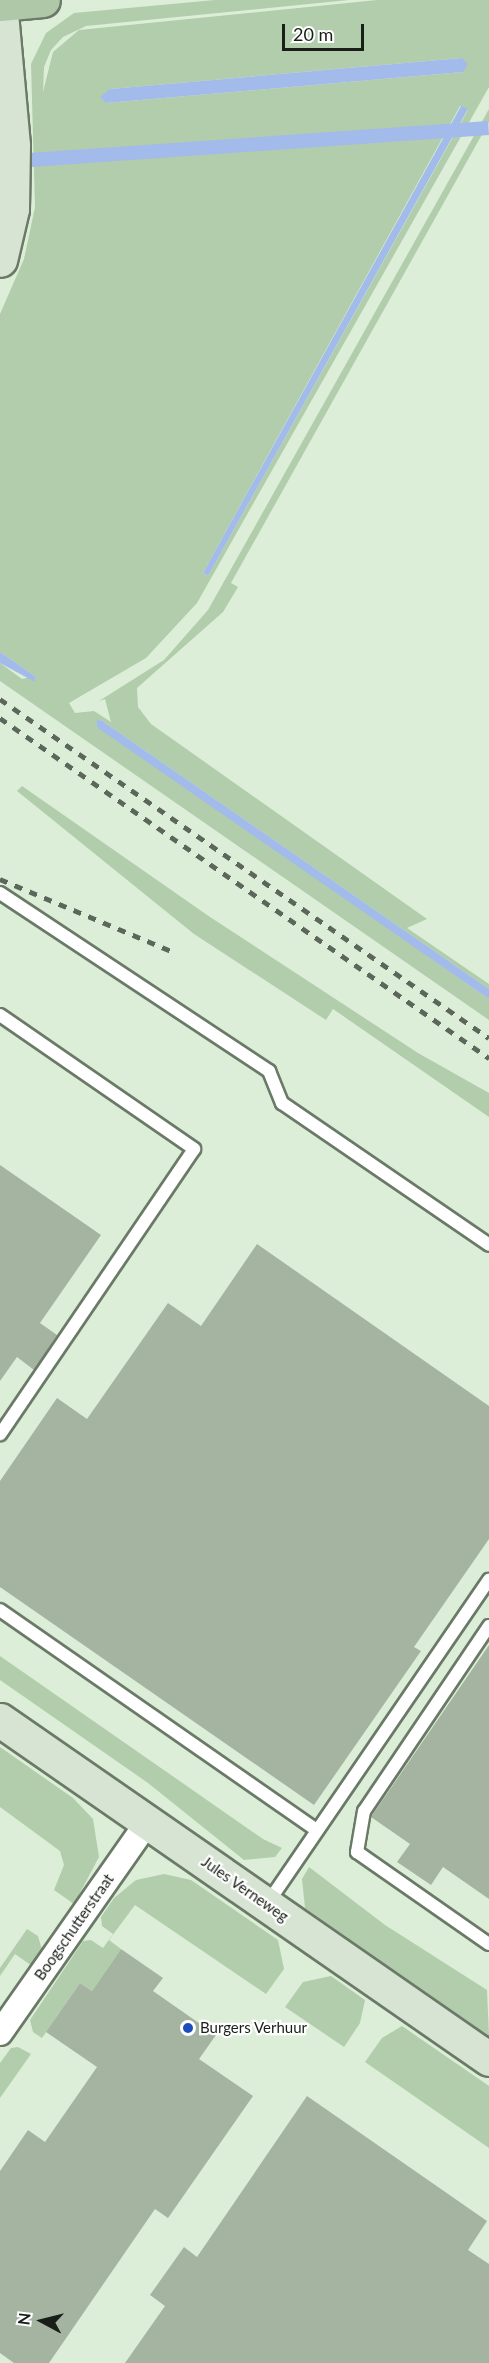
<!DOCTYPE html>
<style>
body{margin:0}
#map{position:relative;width:489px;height:2363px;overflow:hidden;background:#dceed8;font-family:Lato,sans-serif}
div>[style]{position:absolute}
.green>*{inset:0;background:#b2cdab}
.water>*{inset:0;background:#a2bbea;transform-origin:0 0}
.building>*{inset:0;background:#a4b4a0}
.roads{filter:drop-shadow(2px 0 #6a7a67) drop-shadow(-2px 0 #6a7a67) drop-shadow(0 2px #6a7a67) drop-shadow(0 -2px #6a7a67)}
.lane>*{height:12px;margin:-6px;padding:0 6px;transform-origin:6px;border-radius:6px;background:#fff}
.street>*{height:24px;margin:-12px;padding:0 12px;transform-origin:12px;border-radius:12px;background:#fff}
.secondary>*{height:33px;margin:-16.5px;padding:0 16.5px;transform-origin:16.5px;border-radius:16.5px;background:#d7e4d4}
.primary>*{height:33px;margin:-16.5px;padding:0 16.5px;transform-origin:16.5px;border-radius:16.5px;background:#afc9a8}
.rail>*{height:4.5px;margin-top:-2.25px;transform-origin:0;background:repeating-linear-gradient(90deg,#5c665a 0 8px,transparent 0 16px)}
.dots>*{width:16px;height:16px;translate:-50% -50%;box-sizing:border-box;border:3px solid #fff;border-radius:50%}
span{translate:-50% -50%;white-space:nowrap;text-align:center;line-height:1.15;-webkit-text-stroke:4.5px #fff;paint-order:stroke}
.street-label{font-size:15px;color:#191f18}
.poi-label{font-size:15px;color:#191f18}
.left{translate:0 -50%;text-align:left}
.north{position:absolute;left:12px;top:2291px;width:60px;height:60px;-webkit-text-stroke:4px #fff;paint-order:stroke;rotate:277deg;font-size:16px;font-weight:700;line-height:24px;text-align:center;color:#191f18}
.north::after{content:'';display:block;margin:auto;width:21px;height:27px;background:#191f18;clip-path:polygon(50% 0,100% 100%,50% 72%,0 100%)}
.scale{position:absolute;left:282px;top:24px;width:82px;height:27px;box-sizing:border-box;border:3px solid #191f18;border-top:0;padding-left:8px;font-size:18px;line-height:21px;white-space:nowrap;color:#191f18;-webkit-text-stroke:4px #fff;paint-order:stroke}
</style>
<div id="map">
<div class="green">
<div style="clip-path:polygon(evenodd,215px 0,349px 0,86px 26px,63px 37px,51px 50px,44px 67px,43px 92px,53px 52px,79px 30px,377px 0,489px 0,489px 87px,197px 603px,146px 658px,69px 703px,75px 713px,94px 711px,111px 722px,105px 699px,99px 701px,164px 660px,208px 610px,489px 109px,489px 122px,231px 583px,238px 587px,223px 612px,137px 688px,138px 707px,151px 724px,427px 919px,407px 928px,489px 984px,489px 989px,101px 720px,96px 723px,489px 999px,489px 1020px,0 681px,0 663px,22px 679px,35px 676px,0 652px,0 314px,24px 259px,35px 207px,31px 64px,46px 33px,74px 13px,215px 0,462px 58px,463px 72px,106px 103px,110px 89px,462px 58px,215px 0,460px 106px,468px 110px,208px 576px,203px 573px,460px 106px)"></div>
<div style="clip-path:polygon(22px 786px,210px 917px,418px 1053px,489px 1093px,489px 1117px,333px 1009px,326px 1020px,194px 934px,17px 791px)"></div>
<div style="clip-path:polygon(0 1656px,263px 1839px,282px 1848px,275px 1857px,244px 1860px,148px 1783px,0 1680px)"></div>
<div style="clip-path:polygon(0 1747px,73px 1798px,93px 1819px,99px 1857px,74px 1904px,54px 1890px,64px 1865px,60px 1851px,0 1807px)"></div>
<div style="clip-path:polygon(309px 1867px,385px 1925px,487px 1990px,489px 2036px,305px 1908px,302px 1879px)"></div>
<div style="clip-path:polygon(164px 1874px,191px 1880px,278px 1940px,284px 1969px,266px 1994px,135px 1905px,109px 1940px,121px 1949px,92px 1991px,80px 1983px,42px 2038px,33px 2032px,30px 2020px,83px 1941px,91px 1940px,103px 1948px,113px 1934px,102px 1926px,101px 1917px,114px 1898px,136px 1880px)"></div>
<div style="clip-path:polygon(27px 1929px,38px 1936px,42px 1950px,32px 1966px,15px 1954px,0 1976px,0 1968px)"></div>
<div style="clip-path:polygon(331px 1976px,365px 2000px,360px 2023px,344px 2047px,285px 2007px,303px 1982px)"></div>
<div style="clip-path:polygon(402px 2026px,489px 2086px,489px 2148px,365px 2062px,382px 2038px)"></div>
<div style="clip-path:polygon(18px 2047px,31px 2054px,0 2098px,0 2063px,11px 2048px)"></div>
</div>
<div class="water">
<div style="clip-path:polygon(462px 58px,468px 64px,463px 72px,106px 103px,100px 97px,110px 89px)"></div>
<div style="clip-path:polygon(461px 106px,468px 109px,208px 576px,203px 573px)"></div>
<div style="left:488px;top:121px;width:14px;height:529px;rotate:86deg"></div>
<div style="clip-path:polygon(0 652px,35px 676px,35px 682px,0 663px)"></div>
<div style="clip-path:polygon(101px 720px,489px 989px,489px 999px,98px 728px,96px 721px)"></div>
</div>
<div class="building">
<div style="clip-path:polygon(0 1165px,101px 1235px,40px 1323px,57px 1335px,34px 1370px,17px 1357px,0 1381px)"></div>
<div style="clip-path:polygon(257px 1244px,489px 1406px,489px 1539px,414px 1647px,421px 1651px,314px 1805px,0 1587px,0 1481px,57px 1398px,87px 1419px,168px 1303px,201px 1326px)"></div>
<div style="clip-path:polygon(489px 1645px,489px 1899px,443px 1867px,431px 1885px,397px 1862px,410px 1844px,371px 1817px)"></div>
<div style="clip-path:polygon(121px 1949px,163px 1978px,153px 1991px,216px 2035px,199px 2059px,253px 2096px,168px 2218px,155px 2209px,49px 2363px,14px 2363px,0 2353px,0 2171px,28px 2130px,45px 2142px,97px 2067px,46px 2032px,80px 1983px,92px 1991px)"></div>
<div style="clip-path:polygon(307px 2096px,487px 2221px,468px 2250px,489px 2264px,489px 2363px,125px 2363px,165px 2306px,150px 2295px,184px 2247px,197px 2257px)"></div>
</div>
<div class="roads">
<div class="lane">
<div style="left:0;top:893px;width:323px;rotate:33.5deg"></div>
<div style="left:269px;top:1071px;width:35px;rotate:68deg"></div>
<div style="left:282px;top:1103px;width:251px;rotate:34.4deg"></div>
<div style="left:0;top:1015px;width:236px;rotate:34.6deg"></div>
<div style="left:194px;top:1149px;width:345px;rotate:124.2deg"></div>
<div style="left:0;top:1610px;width:386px;rotate:34.8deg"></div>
<div style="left:489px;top:1626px;width:223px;rotate:124deg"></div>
<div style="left:364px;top:1811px;width:42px;rotate:99.7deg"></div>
<div style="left:357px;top:1852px;width:161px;rotate:34.9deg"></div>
<div style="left:267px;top:1904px;width:393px;rotate:-55.6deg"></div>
</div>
<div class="street">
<div style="left:0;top:2033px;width:258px;rotate:-55deg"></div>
</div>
<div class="secondary">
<div style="left:0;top:2px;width:144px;rotate:84.8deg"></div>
<div style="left:13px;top:145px;width:64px;rotate:90.9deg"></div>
<div style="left:12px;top:209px;width:52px;rotate:103.2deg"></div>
<div style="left:0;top:1720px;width:595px;rotate:34.73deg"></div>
</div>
<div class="primary">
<div style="left:0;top:4px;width:43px;rotate:-5.3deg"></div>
</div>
</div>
<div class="rail">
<div style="left:0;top:699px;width:595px;rotate:34.73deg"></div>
<div style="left:0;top:718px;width:596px;rotate:34.81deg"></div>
<div style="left:0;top:879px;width:189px;rotate:22.8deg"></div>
</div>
<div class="dots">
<div style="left:188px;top:2028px;background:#1c4ebb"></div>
</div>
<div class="street-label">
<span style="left:245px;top:1889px;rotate:35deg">Jules Verneweg</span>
<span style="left:74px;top:1927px;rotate:-55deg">Boogschutterstraat</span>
</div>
<div class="poi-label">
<span class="left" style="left:200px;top:2028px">Burgers Verhuur</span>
</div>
<div class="north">N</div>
<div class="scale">20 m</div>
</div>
